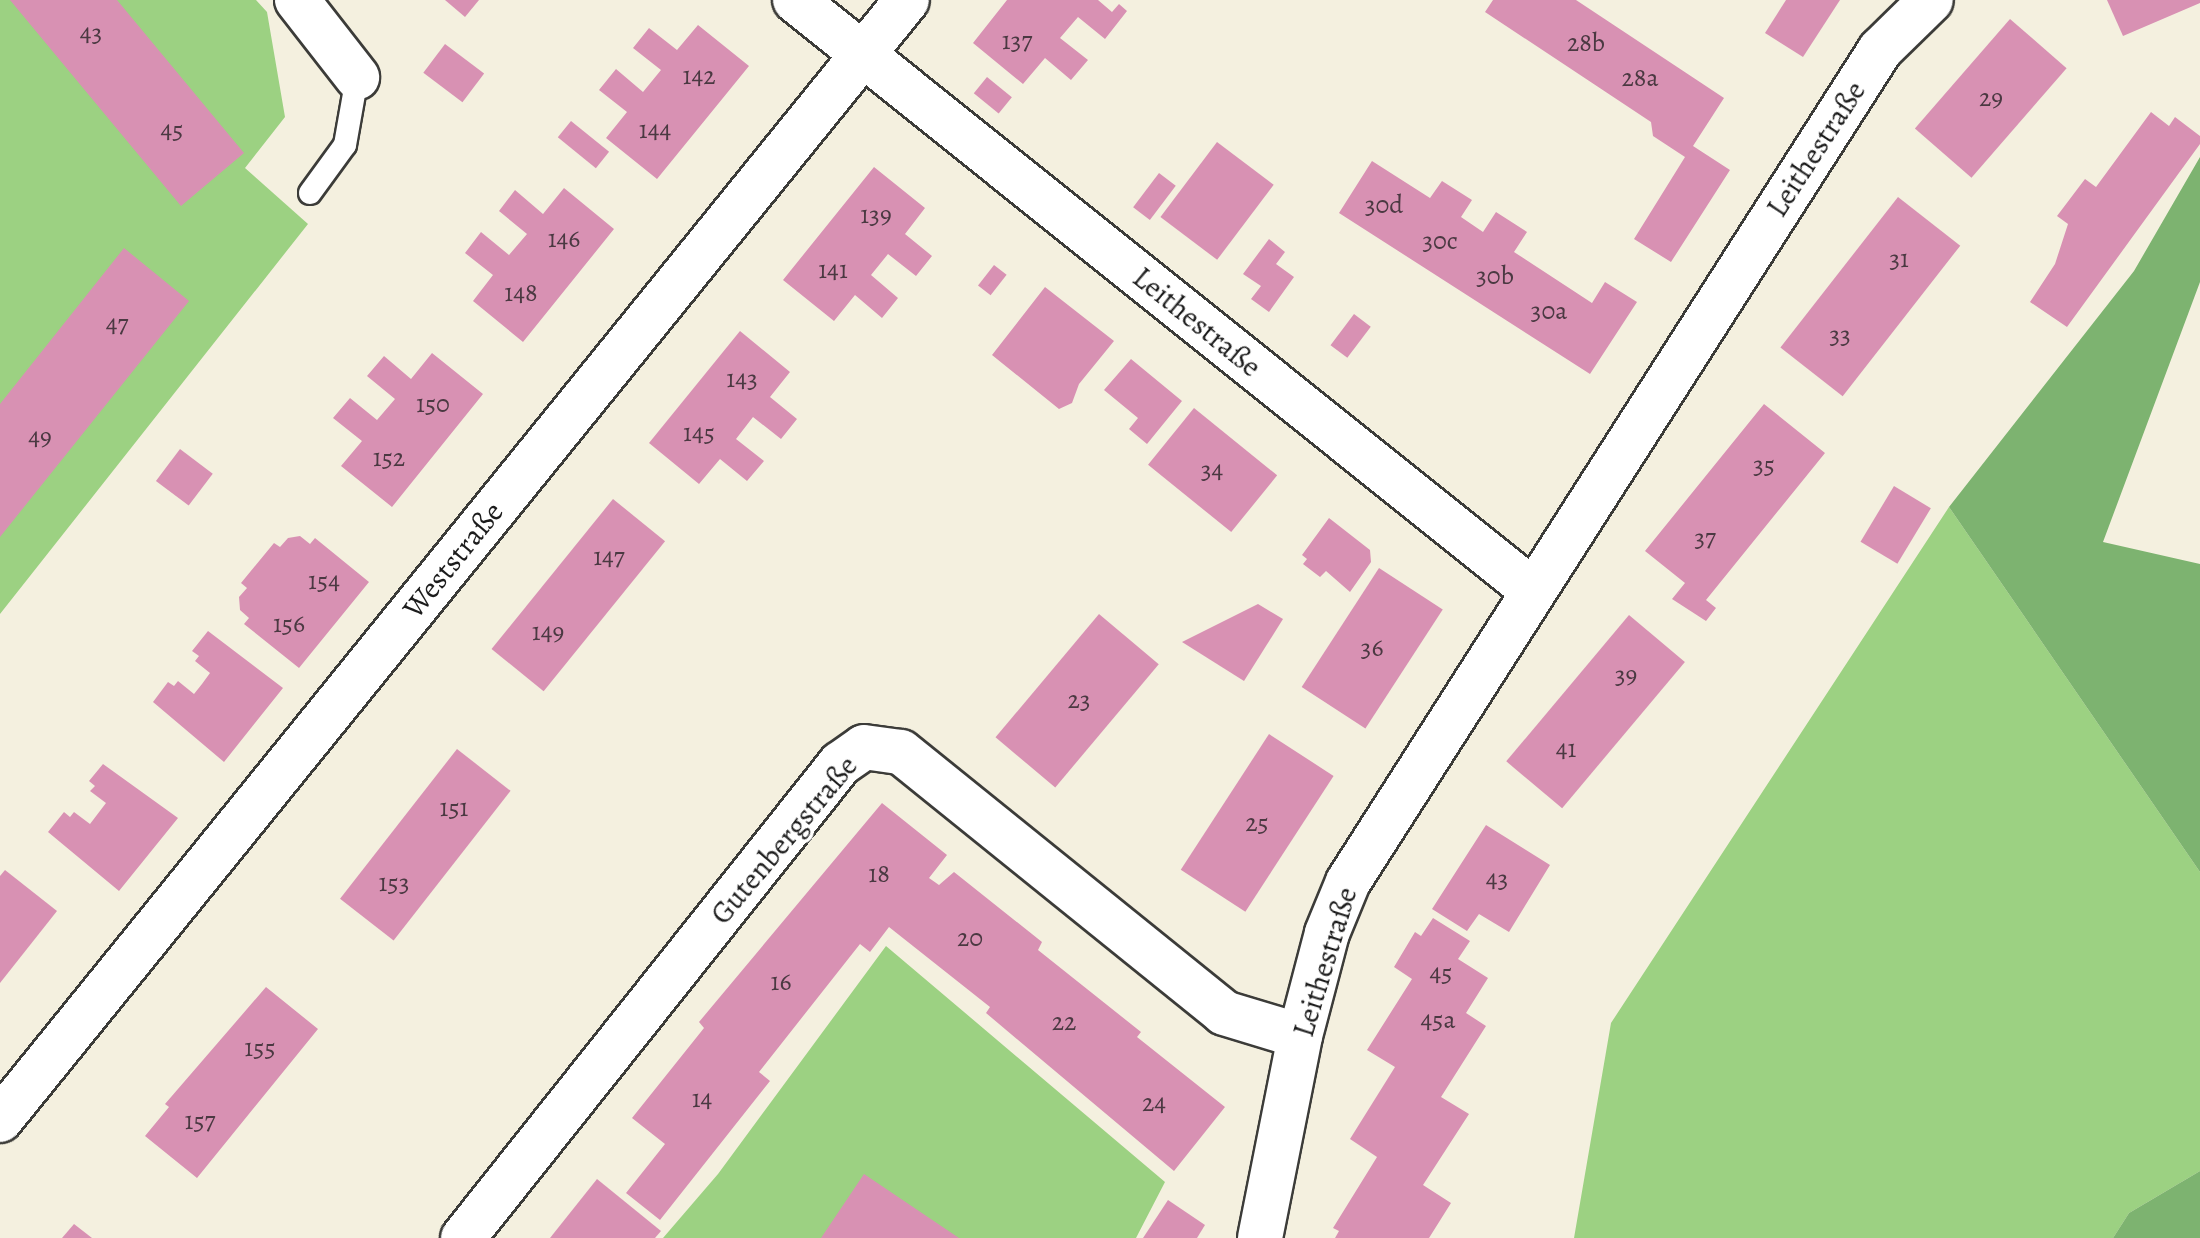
<!DOCTYPE html>
<meta charset="utf-8">
<style>
body{margin:0}
#map{position:relative;width:2200px;height:1238px;overflow:hidden;background:#f4f0df;font-family:Alegreya,serif}
div>[style]{position:absolute}
.green>*{inset:0;background:#9cd182}
.forest>*{inset:0;background:#7db370}
.building>*{inset:0;background:#d891b3;transform-origin:0 0}
.roads{filter:drop-shadow(2px 0 #3c3c39) drop-shadow(-2px 0 #3c3c39) drop-shadow(0 2px #3c3c39) drop-shadow(0 -2px #3c3c39)}
.service>*{height:22px;margin:-11px;padding:0 11px;transform-origin:11px;border-radius:11px;background:#fff}
.minor>*{height:44px;margin:-22px;padding:0 22px;transform-origin:22px;border-radius:22px;background:#fff}
.tertiary>*{height:44px;margin:-22px;padding:0 22px;transform-origin:22px;border-radius:22px;background:#fff}
span{translate:-50% -50%;white-space:nowrap;text-align:center;line-height:1.15;-webkit-text-stroke:7px #fff;paint-order:stroke}
.number-label{font-size:26px;color:#4b3942}
.number-label span{-webkit-text-stroke-width:0}
.street-label{font-size:30px;color:#1c1c1c}
</style>
<div id="map">
<div class="green">
<div style="clip-path:polygon(0 0,256px 0,267px 12px,285px 117px,245px 168px,308px 224px,0 614px)"></div>
<div style="clip-path:polygon(1949px 507px,2200px 872px,2200px 1171px,2129px 1213px,2113px 1238px,1574px 1238px,1611px 1023px)"></div>
<div style="clip-path:polygon(886px 946px,1165px 1182px,1136px 1238px,663px 1238px,718px 1174px)"></div>
</div>
<div class="forest">
<div style="clip-path:polygon(2200px 157px,2200px 282px,2103px 542px,2200px 564px,2200px 872px,1949px 507px,2134px 271px)"></div>
<div style="clip-path:polygon(2200px 1171px,2200px 1238px,2113px 1238px,2129px 1213px)"></div>
</div>
<div class="building">
<div style="clip-path:polygon(10px 0,117px 0,244px 153px,181px 206px)"></div>
<div style="clip-path:polygon(445px 0,479px 0,465px 17px)"></div>
<div style="clip-path:polygon(1007px 0,1098px 0,1112px 12px,1119px 4px,1127px 11px,1105px 39px,1078px 17px,1060px 38px,1088px 60px,1071px 80px,1045px 58px,1023px 84px,973px 43px)"></div>
<div style="clip-path:polygon(1493px 0,1576px 0,1724px 98px,1693px 146px,1730px 170px,1671px 262px,1634px 239px,1685px 157px,1653px 136px,1651px 122px,1485px 12px)"></div>
<div style="clip-path:polygon(1786px 0,1840px 0,1803px 57px,1765px 33px)"></div>
<div style="clip-path:polygon(2107px 0,2200px 0,2200px 3px,2123px 36px)"></div>
<div style="left:2010px;top:19px;width:75px;height:145px;rotate:41deg"></div>
<div style="clip-path:polygon(698px 25px,749px 66px,657px 179px,606px 138px,627px 112px,599px 90px,616px 69px,643px 92px,661px 70px,633px 48px,649px 28px,677px 50px)"></div>
<div style="left:445px;top:44px;width:49px;height:36px;rotate:37deg"></div>
<div style="left:987px;top:77px;width:32px;height:21px;rotate:39deg"></div>
<div style="clip-path:polygon(2151px 112px,2169px 126px,2175px 117px,2200px 136px,2200px 144px,2067px 327px,2030px 302px,2055px 264px,2068px 224px,2057px 216px,2085px 179px,2096px 187px)"></div>
<div style="left:571px;top:121px;width:49px;height:21px;rotate:39deg"></div>
<div style="left:1217px;top:142px;width:71px;height:94px;rotate:37deg"></div>
<div style="clip-path:polygon(1372px 161px,1430px 198px,1442px 181px,1472px 200px,1461px 217px,1483px 232px,1496px 212px,1527px 232px,1514px 252px,1592px 303px,1605px 282px,1637px 302px,1590px 374px,1339px 213px)"></div>
<div style="clip-path:polygon(874px 167px,925px 208px,905px 234px,932px 256px,916px 276px,888px 254px,871px 275px,898px 298px,882px 318px,855px 295px,834px 321px,783px 280px)"></div>
<div style="left:1159px;top:173px;width:21px;height:43px;rotate:37deg"></div>
<div style="clip-path:polygon(564px 188px,614px 229px,523px 342px,473px 301px,493px 275px,465px 253px,481px 232px,509px 255px,527px 234px,499px 211px,515px 190px,543px 214px)"></div>
<div style="left:1898px;top:197px;width:79px;height:191px;rotate:38deg"></div>
<div style="clip-path:polygon(1269px 239px,1285px 252px,1276px 264px,1294px 277px,1269px 312px,1251px 299px,1261px 286px,1243px 274px)"></div>
<div style="clip-path:polygon(124px 248px,189px 301px,0 537px,0 404px)"></div>
<div style="left:994px;top:265px;width:16px;height:26px;rotate:38deg"></div>
<div style="clip-path:polygon(1045px 287px,1114px 341px,1079px 384px,1072px 403px,1059px 409px,992px 355px)"></div>
<div style="left:1354px;top:314px;width:21px;height:39px;rotate:37deg"></div>
<div style="clip-path:polygon(740px 331px,790px 372px,770px 397px,797px 419px,781px 439px,753px 417px,736px 439px,764px 461px,747px 481px,720px 459px,699px 484px,649px 443px)"></div>
<div style="clip-path:polygon(432px 353px,483px 394px,392px 507px,341px 466px,362px 441px,333px 418px,350px 398px,377px 420px,395px 399px,367px 376px,384px 356px,411px 379px)"></div>
<div style="clip-path:polygon(1131px 359px,1182px 401px,1147px 444px,1129px 429px,1138px 418px,1104px 390px)"></div>
<div style="clip-path:polygon(1764px 404px,1825px 453px,1706px 600px,1716px 608px,1706px 621px,1672px 599px,1685px 583px,1645px 551px)"></div>
<div style="left:1194px;top:408px;width:107px;height:73px;rotate:39deg"></div>
<div style="left:180px;top:449px;width:41px;height:40px;rotate:37deg"></div>
<div style="left:1894px;top:486px;width:43px;height:65px;rotate:31deg"></div>
<div style="left:613px;top:499px;width:67px;height:193px;rotate:39deg"></div>
<div style="clip-path:polygon(1329px 518px,1370px 550px,1371px 562px,1350px 592px,1326px 571px,1320px 577px,1303px 564px,1307px 559px,1302px 555px)"></div>
<div style="clip-path:polygon(300px 536px,310px 544px,315px 538px,369px 582px,299px 668px,244px 624px,249px 618px,240px 610px,239px 597px,247px 588px,241px 583px,274px 543px,280px 547px,288px 538px)"></div>
<div style="left:1379px;top:568px;width:76px;height:142px;rotate:33deg"></div>
<div style="clip-path:polygon(1258px 604px,1283px 619px,1244px 681px,1182px 642px)"></div>
<div style="left:1099px;top:614px;width:78px;height:161px;rotate:40deg"></div>
<div style="left:1629px;top:615px;width:73px;height:191px;rotate:40deg"></div>
<div style="clip-path:polygon(208px 631px,283px 688px,224px 762px,153px 702px,168px 682px,174px 686px,178px 681px,194px 694px,202px 684px,210px 673px,195px 661px,199px 656px,192px 651px)"></div>
<div style="left:1269px;top:734px;width:77px;height:162px;rotate:33deg"></div>
<div style="left:457px;top:749px;width:68px;height:190px;rotate:38deg"></div>
<div style="clip-path:polygon(103px 764px,178px 818px,119px 891px,48px 832px,64px 812px,70px 817px,74px 812px,90px 824px,106px 803px,90px 791px,95px 786px,89px 781px)"></div>
<div style="clip-path:polygon(882px 803px,947px 855px,929px 878px,939px 885px,954px 872px,1042px 942px,1038px 950px,1141px 1032px,1137px 1037px,1225px 1107px,1174px 1171px,986px 1013px,990px 1007px,889px 927px,870px 952px,860px 944px,759px 1072px,770px 1081px,660px 1220px,626px 1193px,665px 1144px,632px 1118px,704px 1028px,699px 1022px)"></div>
<div style="clip-path:polygon(1486px 825px,1550px 865px,1509px 932px,1479px 914px,1467px 931px,1432px 909px)"></div>
<div style="clip-path:polygon(5px 870px,57px 911px,0 983px,0 876px)"></div>
<div style="clip-path:polygon(1433px 918px,1470px 941px,1458px 959px,1488px 978px,1466px 1013px,1486px 1026px,1441px 1097px,1469px 1114px,1423px 1185px,1451px 1203px,1429px 1238px,1335px 1238px,1339px 1231px,1333px 1228px,1377px 1157px,1350px 1139px,1395px 1067px,1367px 1050px,1412px 979px,1394px 967px,1415px 932px,1421px 936px)"></div>
<div style="clip-path:polygon(266px 987px,318px 1029px,197px 1178px,145px 1136px,169px 1107px,165px 1104px)"></div>
<div style="clip-path:polygon(864px 1174px,959px 1238px,821px 1238px)"></div>
<div style="clip-path:polygon(597px 1179px,661px 1231px,655px 1238px,550px 1238px)"></div>
<div style="clip-path:polygon(1168px 1200px,1205px 1225px,1197px 1238px,1143px 1238px)"></div>
<div style="clip-path:polygon(74px 1224px,92px 1238px,62px 1238px)"></div>
</div>
<div class="roads">
<div class="service">
<div style="left:310px;top:193px;width:59px;rotate:-53.9deg"></div>
<div style="left:345px;top:145px;width:69px;rotate:-80deg"></div>
</div>
<div class="minor">
<div style="left:297px;top:0;width:98px;rotate:52.1deg"></div>
<div style="left:795px;top:0;width:944px;rotate:38.68deg"></div>
<div style="left:463px;top:1238px;width:606px;rotate:-51.5deg"></div>
<div style="left:840px;top:764px;width:29px;rotate:-35deg"></div>
<div style="left:864px;top:747px;width:37px;rotate:8deg"></div>
<div style="left:901px;top:752px;width:415px;rotate:38.9deg"></div>
<div style="left:1224px;top:1013px;width:79px;rotate:16.8deg"></div>
<div style="left:1260px;top:1238px;width:206px;rotate:-78.8deg"></div>
<div style="left:1300px;top:1036px;width:106px;rotate:-75.3deg"></div>
<div style="left:1327px;top:933px;width:55px;rotate:-67.6deg"></div>
<div style="left:1348px;top:882px;width:988px;rotate:-57.4deg"></div>
<div style="left:1880px;top:50px;width:71px;rotate:-44.4deg"></div>
</div>
<div class="tertiary">
<div style="left:0;top:1120px;width:1441px;rotate:-51deg"></div>
</div>
</div>
<div class="number-label">
<span style="left:91px;top:33px">43</span>
<span style="left:1017px;top:41px">137</span>
<span style="left:1586px;top:43px">28b</span>
<span style="left:699px;top:76px">142</span>
<span style="left:1640px;top:78px">28a</span>
<span style="left:1991px;top:98px">29</span>
<span style="left:172px;top:130px">45</span>
<span style="left:655px;top:130px">144</span>
<span style="left:1384px;top:205px">30d</span>
<span style="left:876px;top:215px">139</span>
<span style="left:564px;top:239px">146</span>
<span style="left:1440px;top:241px">30c</span>
<span style="left:1899px;top:259px">31</span>
<span style="left:833px;top:270px">141</span>
<span style="left:1495px;top:276px">30b</span>
<span style="left:521px;top:293px">148</span>
<span style="left:1549px;top:311px">30a</span>
<span style="left:117px;top:324px">47</span>
<span style="left:1840px;top:335px">33</span>
<span style="left:742px;top:379px">143</span>
<span style="left:433px;top:404px">150</span>
<span style="left:699px;top:433px">145</span>
<span style="left:40px;top:437px">49</span>
<span style="left:389px;top:458px">152</span>
<span style="left:1764px;top:465px">35</span>
<span style="left:1212px;top:470px">34</span>
<span style="left:1705px;top:538px">37</span>
<span style="left:609px;top:557px">147</span>
<span style="left:324px;top:581px">154</span>
<span style="left:289px;top:624px">156</span>
<span style="left:548px;top:632px">149</span>
<span style="left:1372px;top:648px">36</span>
<span style="left:1626px;top:675px">39</span>
<span style="left:1079px;top:700px">23</span>
<span style="left:1566px;top:749px">41</span>
<span style="left:454px;top:808px">151</span>
<span style="left:1257px;top:823px">25</span>
<span style="left:879px;top:874px">18</span>
<span style="left:1497px;top:879px">43</span>
<span style="left:394px;top:883px">153</span>
<span style="left:970px;top:938px">20</span>
<span style="left:1441px;top:973px">45</span>
<span style="left:781px;top:982px">16</span>
<span style="left:1438px;top:1020px">45a</span>
<span style="left:1064px;top:1022px">22</span>
<span style="left:260px;top:1048px">155</span>
<span style="left:702px;top:1099px">14</span>
<span style="left:1154px;top:1103px">24</span>
<span style="left:200px;top:1121px">157</span>
</div>
<div class="street-label">
<span style="left:1816px;top:149px;rotate:-57deg">Leithestraße</span>
<span style="left:1197px;top:322px;rotate:39deg">Leithestraße</span>
<span style="left:453px;top:560px;rotate:-51deg">Weststraße</span>
<span style="left:784px;top:840px;rotate:-50deg">Gutenbergstraße</span>
<span style="left:1325px;top:962px;rotate:-73deg">Leithestraße</span>
</div>
</div>
